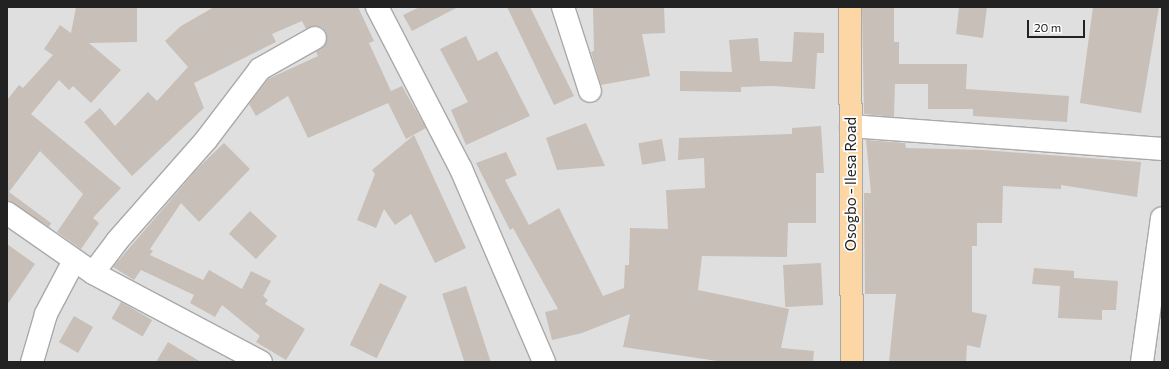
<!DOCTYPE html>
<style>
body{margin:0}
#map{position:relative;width:1169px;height:369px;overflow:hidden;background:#f2efe9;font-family:Commissioner,sans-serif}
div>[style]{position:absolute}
.residential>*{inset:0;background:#e0dfdf;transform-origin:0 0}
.building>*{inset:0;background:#c7bfb8;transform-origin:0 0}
.roads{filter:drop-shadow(1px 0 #a9a9a9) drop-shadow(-1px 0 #a9a9a9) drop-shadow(0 1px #a9a9a9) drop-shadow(0 -1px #a9a9a9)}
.minor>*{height:22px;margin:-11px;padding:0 11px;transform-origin:11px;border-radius:11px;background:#fff}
.major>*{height:22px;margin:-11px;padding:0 11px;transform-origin:11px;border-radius:11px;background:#fcd6a4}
span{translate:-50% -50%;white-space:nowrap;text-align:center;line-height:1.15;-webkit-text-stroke:3.5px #fff;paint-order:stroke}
.street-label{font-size:15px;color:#222}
.frame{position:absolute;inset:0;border:8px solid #222;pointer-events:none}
.scale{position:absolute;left:1027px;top:20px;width:58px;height:18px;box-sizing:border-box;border:2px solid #222;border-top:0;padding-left:5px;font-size:12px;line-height:14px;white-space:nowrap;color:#222;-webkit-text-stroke:3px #fff;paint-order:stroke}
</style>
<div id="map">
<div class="residential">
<div style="left:7px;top:7px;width:1155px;height:355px"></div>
</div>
<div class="building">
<div style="clip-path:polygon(76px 7px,137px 7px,137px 42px,89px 43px,121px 70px,91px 103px,73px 86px,69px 90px,59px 80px,31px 114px,121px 188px,93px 218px,99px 223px,81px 249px,57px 232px,83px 194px,40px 151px,9px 192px,51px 223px,49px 227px,7px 201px,7px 100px,19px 85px,23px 88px,53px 55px,44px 49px,60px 25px,71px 33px)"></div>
<div style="clip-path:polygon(214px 7px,358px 7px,374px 41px,369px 43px,391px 91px,402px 86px,426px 128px,406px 139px,388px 103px,308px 138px,288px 96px,256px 116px,249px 104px,268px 79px,318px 56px,316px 52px,326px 44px,326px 32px,322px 27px,315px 26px,306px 29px,302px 21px,272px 34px,276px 42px,194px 83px,204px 108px,132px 176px,84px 122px,100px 108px,115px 126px,148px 92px,157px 101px,188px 67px,165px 41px,181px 26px)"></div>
<div style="clip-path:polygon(420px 7px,458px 7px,412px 31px,403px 15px)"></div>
<div style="clip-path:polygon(507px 7px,530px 7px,574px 96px,554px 105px)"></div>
<div style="clip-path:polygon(593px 7px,664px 7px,665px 33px,642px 34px,650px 76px,601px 85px,591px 52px,594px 51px)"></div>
<div style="clip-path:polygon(862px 7px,894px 7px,894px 42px,899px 42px,899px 64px,967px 64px,966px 89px,1069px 96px,1067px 122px,973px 116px,973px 109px,928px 109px,928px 84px,895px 84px,894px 117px,864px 114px)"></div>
<div style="clip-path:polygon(959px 7px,987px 7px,983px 38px,956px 34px)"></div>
<div style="clip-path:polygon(1093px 7px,1159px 7px,1141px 113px,1080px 103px)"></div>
<div style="clip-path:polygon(794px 32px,824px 33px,824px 53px,817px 53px,815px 89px,773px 86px,741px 87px,741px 92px,680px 91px,680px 71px,732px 72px,729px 40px,758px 38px,760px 61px,792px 62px)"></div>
<div style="clip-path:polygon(466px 36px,478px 61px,497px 51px,530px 116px,466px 145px,451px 110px,468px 102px,440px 49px)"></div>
<div style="clip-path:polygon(586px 123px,605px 166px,557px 170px,546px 138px)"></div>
<div style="clip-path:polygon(821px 126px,824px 173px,816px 173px,816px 223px,788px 223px,787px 257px,702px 256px,698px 290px,789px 309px,781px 348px,814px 351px,813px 362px,724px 362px,623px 347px,630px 314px,582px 333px,552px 340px,545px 312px,558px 309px,513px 228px,510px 230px,476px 163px,506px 152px,517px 175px,505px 180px,529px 225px,559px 208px,603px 296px,624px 288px,625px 265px,629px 265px,630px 228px,668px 229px,666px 190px,705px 188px,704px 158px,678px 160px,679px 138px,792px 134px,792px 128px)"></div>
<div style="clip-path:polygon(414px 135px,466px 248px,435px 263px,411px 214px,395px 225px,384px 209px,376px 228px,357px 220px,375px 174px,372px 170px)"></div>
<div style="left:662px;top:139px;width:22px;height:24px;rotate:80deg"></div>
<div style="clip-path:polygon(866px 140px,905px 143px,906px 148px,983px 150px,1141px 162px,1137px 197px,1061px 185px,1061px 189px,1003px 186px,1002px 223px,977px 223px,977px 246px,972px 246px,972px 312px,987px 315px,980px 348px,967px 345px,966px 362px,889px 362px,896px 294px,865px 294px,864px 193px,871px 193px)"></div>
<div style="clip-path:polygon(224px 143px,250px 169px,199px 222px,181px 203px,150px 249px,153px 251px,150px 255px,203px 280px,209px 270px,242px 289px,251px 271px,271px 281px,263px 296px,268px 300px,265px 304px,305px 329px,286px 360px,256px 342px,260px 336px,222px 305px,215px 317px,190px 303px,194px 295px,141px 270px,134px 280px,113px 267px,198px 168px)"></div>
<div style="left:250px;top:211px;width:37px;height:31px;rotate:43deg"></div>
<div style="clip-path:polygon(7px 244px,35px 264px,7px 305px)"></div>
<div style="left:821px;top:263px;width:42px;height:38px;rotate:87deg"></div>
<div style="clip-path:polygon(1034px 268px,1074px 271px,1074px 278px,1118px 281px,1116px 310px,1102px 310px,1102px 320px,1058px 318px,1060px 286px,1032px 284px)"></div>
<div style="left:380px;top:283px;width:30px;height:69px;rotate:26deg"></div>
<div style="left:466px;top:286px;width:80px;height:25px;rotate:72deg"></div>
<div style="left:121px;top:302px;width:36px;height:19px;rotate:30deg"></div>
<div style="left:74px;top:316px;width:22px;height:30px;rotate:30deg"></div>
<div style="clip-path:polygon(168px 342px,201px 362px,156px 362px)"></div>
</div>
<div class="roads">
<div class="minor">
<div style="left:377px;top:7px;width:182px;rotate:62.6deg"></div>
<div style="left:461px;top:169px;width:210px;rotate:66.7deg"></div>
<div style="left:563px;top:7px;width:88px;rotate:72.2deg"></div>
<div style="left:851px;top:126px;width:312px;rotate:4.2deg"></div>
<div style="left:7px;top:213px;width:105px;rotate:34.9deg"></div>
<div style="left:93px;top:273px;width:190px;rotate:27.9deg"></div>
<div style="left:93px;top:273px;width:40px;rotate:-53deg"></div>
<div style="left:117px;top:241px;width:135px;rotate:-48.6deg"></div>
<div style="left:206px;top:140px;width:89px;rotate:-52.7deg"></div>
<div style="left:260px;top:69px;width:63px;rotate:-29.4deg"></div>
<div style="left:32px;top:362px;width:50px;rotate:-73.7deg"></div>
<div style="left:46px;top:314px;width:60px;rotate:-62.2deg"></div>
<div style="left:1142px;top:362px;width:145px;rotate:-82.1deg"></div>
</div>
<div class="major">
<div style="left:850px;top:7px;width:355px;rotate:89.7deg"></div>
</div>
</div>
<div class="street-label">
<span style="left:851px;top:184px;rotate:-90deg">Osogbo - Ilesa Road</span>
</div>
<div class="frame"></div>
<div class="scale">20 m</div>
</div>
